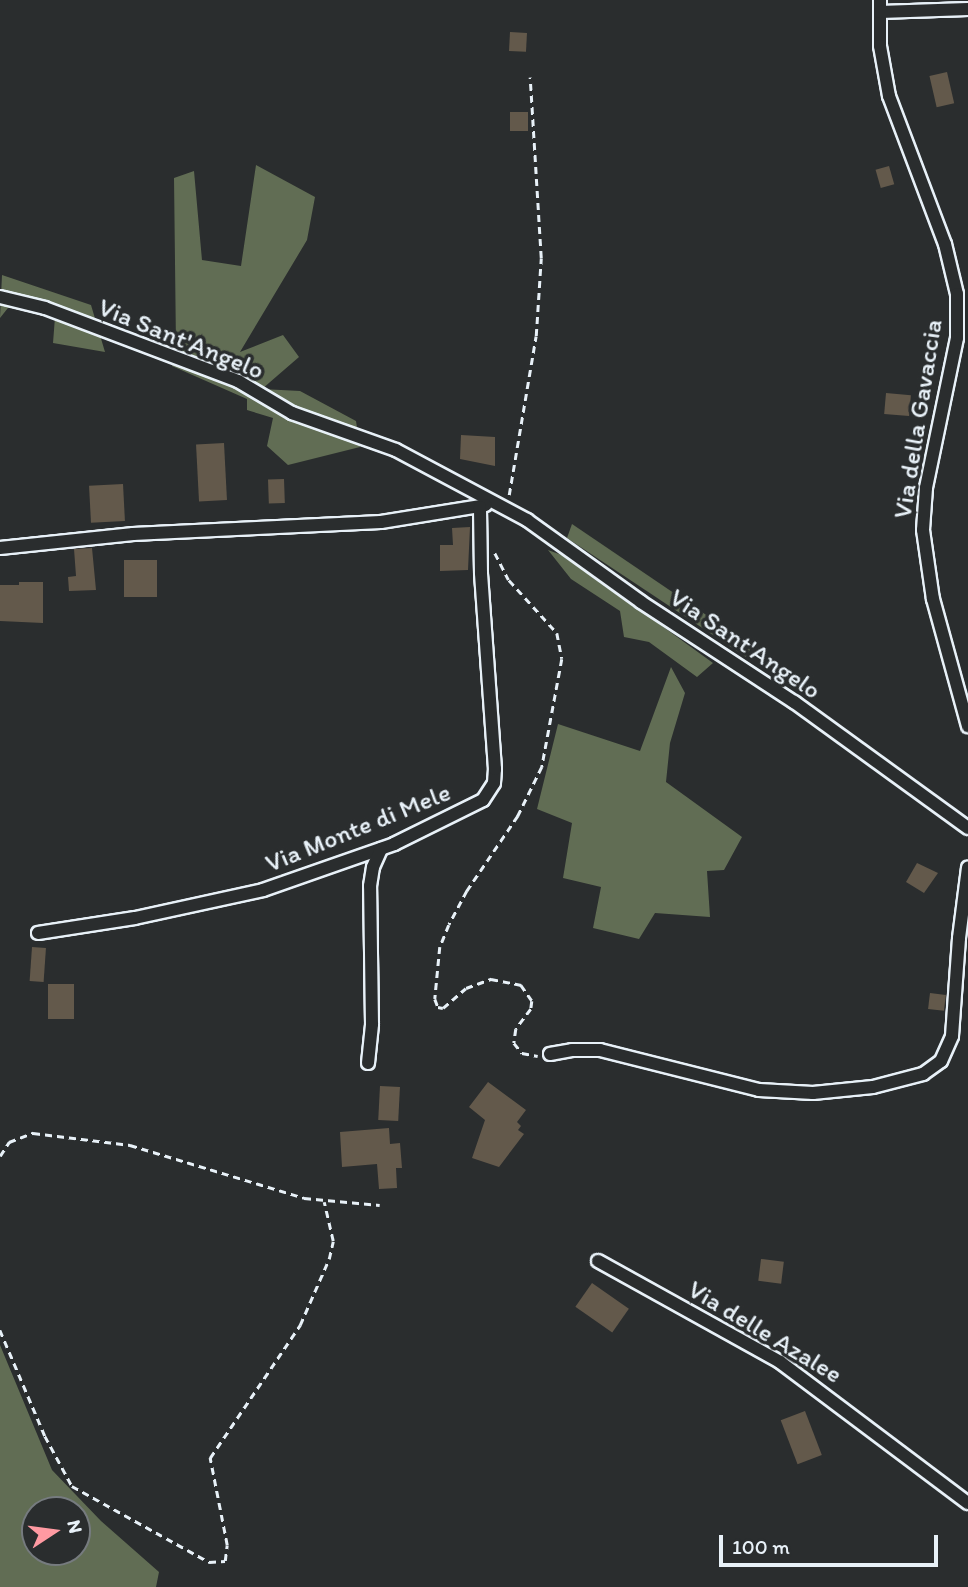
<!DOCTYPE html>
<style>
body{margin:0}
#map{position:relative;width:968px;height:1587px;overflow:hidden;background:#2a2d2e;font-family:Itim,sans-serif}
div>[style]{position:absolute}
.green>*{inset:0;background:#616d54}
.building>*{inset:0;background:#63594b;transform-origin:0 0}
.path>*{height:2.5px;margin-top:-1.25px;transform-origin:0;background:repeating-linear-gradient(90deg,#e8f1f8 0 7px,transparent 0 12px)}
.roads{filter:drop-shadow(2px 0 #e8f1f8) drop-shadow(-2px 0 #e8f1f8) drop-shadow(0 2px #e8f1f8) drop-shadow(0 -2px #e8f1f8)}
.minor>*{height:12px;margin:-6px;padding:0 6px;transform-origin:6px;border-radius:6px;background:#2a2d2e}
span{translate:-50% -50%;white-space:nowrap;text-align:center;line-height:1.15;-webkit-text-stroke:7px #2a2d2e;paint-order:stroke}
.street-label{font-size:26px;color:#e8f1f8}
.north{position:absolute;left:21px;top:1496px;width:70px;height:70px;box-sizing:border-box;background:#2a2d2e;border:2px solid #767b7f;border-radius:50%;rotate:77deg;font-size:19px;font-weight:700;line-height:28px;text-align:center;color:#e8f1f8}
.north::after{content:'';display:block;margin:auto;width:24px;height:32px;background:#ff9aa2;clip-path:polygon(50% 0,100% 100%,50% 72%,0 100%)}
.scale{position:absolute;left:719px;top:1535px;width:219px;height:32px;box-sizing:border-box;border:4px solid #e8f1f8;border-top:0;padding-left:9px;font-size:21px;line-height:24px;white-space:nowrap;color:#e8f1f8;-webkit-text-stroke:5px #2a2d2e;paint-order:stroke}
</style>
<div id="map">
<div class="green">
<div style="clip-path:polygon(256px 165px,315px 197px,307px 240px,240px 352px,283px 335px,299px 357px,262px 389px,300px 391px,356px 421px,360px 447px,288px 465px,267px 446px,273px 418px,247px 410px,247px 399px,172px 366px,176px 347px,174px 178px,194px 171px,202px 260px,241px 266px)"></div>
<div style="clip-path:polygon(2px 275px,91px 305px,105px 352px,53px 343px,56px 304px,19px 294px,0 318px)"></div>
<div style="clip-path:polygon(572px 524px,752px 646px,746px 657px,567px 538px)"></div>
<div style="clip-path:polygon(548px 550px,567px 557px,713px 663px,697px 677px,649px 642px,624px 637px,620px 611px,571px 579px)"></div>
<div style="clip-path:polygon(671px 667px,685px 693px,670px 743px,666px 782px,742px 837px,724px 870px,707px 871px,710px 917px,655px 913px,639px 939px,593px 928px,601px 887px,563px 878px,572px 823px,537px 809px,558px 724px,640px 751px)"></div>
<div style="clip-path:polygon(evenodd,0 1345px,52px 1470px,101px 1521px,159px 1572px,156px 1587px,0 1587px,0 1345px,35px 1510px,77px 1510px,77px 1552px,35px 1552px,35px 1510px)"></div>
</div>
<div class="building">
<div style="left:510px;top:32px;width:17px;height:19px;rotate:3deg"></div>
<div style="left:947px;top:72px;width:32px;height:18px;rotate:77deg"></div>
<div style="left:510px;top:112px;width:18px;height:19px"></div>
<div style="left:889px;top:166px;width:19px;height:14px;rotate:74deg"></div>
<div style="left:886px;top:393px;width:25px;height:21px;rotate:5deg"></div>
<div style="clip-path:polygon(461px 435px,495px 437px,495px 466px,460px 459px)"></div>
<div style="left:224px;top:443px;width:57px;height:28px;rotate:87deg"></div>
<div style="left:284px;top:479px;width:24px;height:16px;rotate:88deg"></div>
<div style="left:123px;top:484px;width:37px;height:34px;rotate:87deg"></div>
<div style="clip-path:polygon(470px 527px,468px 570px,440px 571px,440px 545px,453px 545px,452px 528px)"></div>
<div style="clip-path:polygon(92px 548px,96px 590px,69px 591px,68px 577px,76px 576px,74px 549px)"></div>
<div style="left:124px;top:560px;width:33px;height:37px"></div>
<div style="clip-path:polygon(19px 582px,43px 582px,43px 623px,0 621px,0 585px,19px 585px)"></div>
<div style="clip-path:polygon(917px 863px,938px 873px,924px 893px,906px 882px)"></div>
<div style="left:32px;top:947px;width:14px;height:34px;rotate:4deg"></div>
<div style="left:48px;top:984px;width:26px;height:35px"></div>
<div style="left:930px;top:993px;width:16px;height:16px;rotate:7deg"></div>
<div style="clip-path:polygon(488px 1082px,526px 1110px,517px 1122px,521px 1126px,518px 1130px,524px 1134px,499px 1167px,472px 1158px,485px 1120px,469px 1107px)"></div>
<div style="left:380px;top:1086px;width:20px;height:34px;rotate:3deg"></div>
<div style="clip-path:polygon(389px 1128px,390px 1144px,400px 1143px,402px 1168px,396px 1168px,397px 1188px,379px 1189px,377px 1164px,342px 1167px,340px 1132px)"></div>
<div style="left:761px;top:1259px;width:23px;height:22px;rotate:7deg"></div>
<div style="left:592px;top:1283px;width:45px;height:29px;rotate:35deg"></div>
<div style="left:805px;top:1411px;width:47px;height:26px;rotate:69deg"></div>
</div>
<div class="path">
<div style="left:509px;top:495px;width:161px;rotate:-80.4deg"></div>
<div style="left:536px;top:336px;width:78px;rotate:-86.3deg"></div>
<div style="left:541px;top:258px;width:181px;rotate:-93.5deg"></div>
<div style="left:495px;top:553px;width:30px;rotate:63deg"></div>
<div style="left:509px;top:580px;width:72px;rotate:47.8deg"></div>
<div style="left:557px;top:633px;width:26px;rotate:79deg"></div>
<div style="left:562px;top:659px;width:110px;rotate:100.5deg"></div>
<div style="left:542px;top:767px;width:55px;rotate:116.1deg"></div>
<div style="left:518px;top:816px;width:91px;rotate:124.2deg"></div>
<div style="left:467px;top:891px;width:38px;rotate:118deg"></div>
<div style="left:449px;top:925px;width:24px;rotate:112deg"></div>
<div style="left:440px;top:947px;width:52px;rotate:95.5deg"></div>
<div style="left:435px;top:999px;width:9px;rotate:69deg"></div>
<div style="left:438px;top:1007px;width:5px;rotate:11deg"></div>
<div style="left:443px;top:1008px;width:30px;rotate:-41deg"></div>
<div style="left:466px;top:988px;width:27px;rotate:-20deg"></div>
<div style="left:491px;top:979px;width:31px;rotate:11deg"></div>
<div style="left:521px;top:985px;width:19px;rotate:55deg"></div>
<div style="left:532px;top:1001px;width:8px;rotate:97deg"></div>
<div style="left:531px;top:1009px;width:25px;rotate:127deg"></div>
<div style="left:516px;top:1029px;width:14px;rotate:98deg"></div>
<div style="left:514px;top:1043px;width:13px;rotate:51deg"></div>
<div style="left:522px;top:1053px;width:16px;rotate:11deg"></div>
<div style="left:0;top:1156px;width:17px;rotate:-57deg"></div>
<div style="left:9px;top:1142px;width:26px;rotate:-21deg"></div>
<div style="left:33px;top:1133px;width:98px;rotate:7.1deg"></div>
<div style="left:130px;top:1145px;width:182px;rotate:16.9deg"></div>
<div style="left:304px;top:1198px;width:76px;rotate:5.3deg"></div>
<div style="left:0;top:1330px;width:115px;rotate:67deg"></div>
<div style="left:45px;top:1436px;width:57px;rotate:61.6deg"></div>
<div style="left:72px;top:1486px;width:157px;rotate:29deg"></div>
<div style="left:209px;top:1562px;width:16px;rotate:-4deg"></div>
<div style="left:225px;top:1561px;width:16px;rotate:-83deg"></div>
<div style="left:227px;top:1545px;width:89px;rotate:-101.1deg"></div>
<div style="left:210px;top:1458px;width:161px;rotate:-55.9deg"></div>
<div style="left:300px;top:1325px;width:72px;rotate:-66.3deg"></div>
<div style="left:329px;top:1259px;width:18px;rotate:-77deg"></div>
<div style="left:333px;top:1241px;width:40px;rotate:-103deg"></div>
</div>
<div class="roads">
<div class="minor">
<div style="left:880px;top:0;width:46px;rotate:90deg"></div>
<div style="left:880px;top:46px;width:51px;rotate:79.8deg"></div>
<div style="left:889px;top:96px;width:158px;rotate:69.3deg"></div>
<div style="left:945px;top:244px;width:51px;rotate:76.5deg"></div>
<div style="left:957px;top:294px;width:44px;rotate:90deg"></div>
<div style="left:957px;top:338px;width:153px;rotate:101.7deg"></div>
<div style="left:926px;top:488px;width:42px;rotate:94.1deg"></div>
<div style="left:923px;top:530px;width:70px;rotate:81.8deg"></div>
<div style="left:933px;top:599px;width:132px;rotate:74.6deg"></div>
<div style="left:880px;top:12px;width:88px;rotate:-2deg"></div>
<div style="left:0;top:297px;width:46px;rotate:13.7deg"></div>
<div style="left:45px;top:308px;width:206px;rotate:20.7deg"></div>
<div style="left:238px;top:381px;width:63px;rotate:30.7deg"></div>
<div style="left:292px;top:413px;width:110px;rotate:19.6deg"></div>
<div style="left:396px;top:450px;width:149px;rotate:28.1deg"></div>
<div style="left:527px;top:520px;width:140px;rotate:35.7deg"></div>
<div style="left:641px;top:602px;width:183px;rotate:33.2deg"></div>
<div style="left:794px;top:702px;width:215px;rotate:35.9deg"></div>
<div style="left:0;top:548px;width:134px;rotate:-6deg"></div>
<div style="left:133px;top:534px;width:248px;rotate:-2.8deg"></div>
<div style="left:381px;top:522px;width:106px;rotate:-9.2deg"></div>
<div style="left:38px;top:933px;width:98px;rotate:-8.8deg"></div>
<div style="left:135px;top:918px;width:131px;rotate:-12.3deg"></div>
<div style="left:263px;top:890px;width:139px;rotate:-19.3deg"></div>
<div style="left:394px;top:844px;width:99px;rotate:-26.3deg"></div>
<div style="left:483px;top:800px;width:20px;rotate:-57deg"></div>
<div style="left:494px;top:783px;width:14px;rotate:-86deg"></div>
<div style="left:495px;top:769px;width:196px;rotate:-94.1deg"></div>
<div style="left:481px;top:573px;width:66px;rotate:-90.9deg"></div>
<div style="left:550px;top:1054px;width:22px;rotate:-10deg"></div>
<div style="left:572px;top:1050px;width:28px"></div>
<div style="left:600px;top:1050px;width:164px;rotate:14.1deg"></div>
<div style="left:759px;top:1090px;width:54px;rotate:3.2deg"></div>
<div style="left:813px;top:1093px;width:60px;rotate:-5.7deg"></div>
<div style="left:873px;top:1087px;width:52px;rotate:-14.6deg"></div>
<div style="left:923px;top:1074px;width:22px;rotate:-36deg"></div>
<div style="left:941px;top:1061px;width:27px;rotate:-66deg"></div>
<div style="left:952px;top:1036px;width:98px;rotate:-85.9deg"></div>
<div style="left:959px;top:938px;width:71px;rotate:-82.7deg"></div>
<div style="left:368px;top:1063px;width:39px;rotate:-84deg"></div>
<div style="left:372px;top:1024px;width:138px;rotate:-90.8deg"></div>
<div style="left:370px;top:886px;width:19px;rotate:-81deg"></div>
<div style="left:373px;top:867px;width:20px;rotate:-66deg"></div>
<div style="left:598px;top:1261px;width:208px;rotate:29deg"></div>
<div style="left:780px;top:1362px;width:235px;rotate:36.9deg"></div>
</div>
</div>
<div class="street-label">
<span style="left:181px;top:339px;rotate:22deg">Via Sant'Angelo</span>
<span style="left:918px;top:419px;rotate:-81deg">Via della Gavaccia</span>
<span style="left:745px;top:644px;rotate:34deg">Via Sant'Angelo</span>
<span style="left:358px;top:828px;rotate:-22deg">Via Monte di Mele</span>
<span style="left:765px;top:1332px;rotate:31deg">Via delle Azalee</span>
</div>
<div class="north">N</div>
<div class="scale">100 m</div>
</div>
